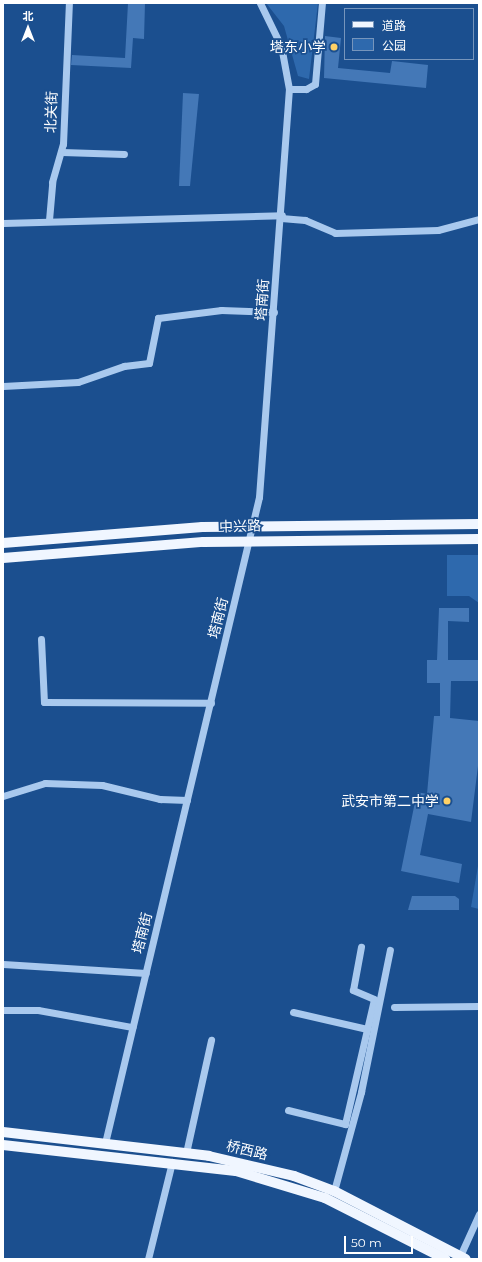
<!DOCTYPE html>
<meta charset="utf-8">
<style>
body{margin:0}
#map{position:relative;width:482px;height:1262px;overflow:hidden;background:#1b4f8f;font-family:Montserrat,"Noto Sans SC",sans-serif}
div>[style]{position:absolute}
.green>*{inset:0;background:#2e69ad}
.building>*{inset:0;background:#4478b7}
.minor>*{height:7px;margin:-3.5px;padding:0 3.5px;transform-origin:3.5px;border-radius:3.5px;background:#a9c9ee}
.major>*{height:10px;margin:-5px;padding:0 5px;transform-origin:5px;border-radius:5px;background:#f0f6ff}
.dots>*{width:11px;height:11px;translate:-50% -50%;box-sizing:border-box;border:2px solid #1b4f8f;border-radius:50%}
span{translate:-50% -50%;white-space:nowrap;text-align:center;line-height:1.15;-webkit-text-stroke:3.5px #1b4f8f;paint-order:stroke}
.poi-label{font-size:14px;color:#fff}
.right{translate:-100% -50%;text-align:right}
.street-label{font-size:14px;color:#fff}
.frame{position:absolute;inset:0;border:4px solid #fff;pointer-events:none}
.legend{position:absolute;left:344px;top:8px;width:130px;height:52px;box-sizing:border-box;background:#1b4f8f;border:1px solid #7695bc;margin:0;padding:5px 7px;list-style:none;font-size:12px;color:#fff}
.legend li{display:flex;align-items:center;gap:8px;height:20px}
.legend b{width:20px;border:1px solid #7695bc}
.north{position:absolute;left:8px;top:8px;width:40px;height:40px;-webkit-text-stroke:3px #1b4f8f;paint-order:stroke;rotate:0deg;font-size:11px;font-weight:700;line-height:16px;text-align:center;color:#fff}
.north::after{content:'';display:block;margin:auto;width:14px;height:18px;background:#fff;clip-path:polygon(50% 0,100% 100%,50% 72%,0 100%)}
.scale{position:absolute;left:344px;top:1236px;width:69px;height:18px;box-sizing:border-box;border:2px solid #fff;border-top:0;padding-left:5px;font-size:12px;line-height:14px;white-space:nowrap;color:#fff;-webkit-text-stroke:3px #1b4f8f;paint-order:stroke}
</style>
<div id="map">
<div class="green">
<div style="clip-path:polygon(266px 3px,318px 3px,309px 79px,298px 76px,284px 26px)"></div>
<div style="clip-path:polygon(447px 555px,479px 555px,479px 603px,469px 596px,447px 596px)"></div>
<div style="clip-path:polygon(479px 860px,479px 909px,471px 907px)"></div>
</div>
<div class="building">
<div style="clip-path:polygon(128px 3px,145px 3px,144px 39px,133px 38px,131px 68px,71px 65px,72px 55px,125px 58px)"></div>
<div style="clip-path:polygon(325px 36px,341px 38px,338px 68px,390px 73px,392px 61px,428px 65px,426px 88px,324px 78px)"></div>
<div style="clip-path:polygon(183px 93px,199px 94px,190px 186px,179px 186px)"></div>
<div style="clip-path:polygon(439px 608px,469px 608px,469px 622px,448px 621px,448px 660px,479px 660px,479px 681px,451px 681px,450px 718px,479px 721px,479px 758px,471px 822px,428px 814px,420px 855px,462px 864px,459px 883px,401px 871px,417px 792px,427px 794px,434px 716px,440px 716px,440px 683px,427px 683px,427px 660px,437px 660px)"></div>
<div style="clip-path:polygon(412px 896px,455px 896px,459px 899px,459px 910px,408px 910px)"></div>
</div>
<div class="minor">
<div style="left:289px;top:89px;width:17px"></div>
<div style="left:306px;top:89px;width:10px;rotate:-29deg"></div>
<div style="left:315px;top:84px;width:81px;rotate:-85.1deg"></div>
<div style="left:62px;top:152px;width:62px;rotate:1.8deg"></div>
<div style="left:281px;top:218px;width:24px;rotate:5deg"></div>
<div style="left:305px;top:220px;width:33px;rotate:23deg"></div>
<div style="left:335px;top:233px;width:103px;rotate:-1.7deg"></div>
<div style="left:438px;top:230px;width:42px;rotate:-15deg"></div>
<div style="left:49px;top:220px;width:38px;rotate:-85deg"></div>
<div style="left:52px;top:182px;width:40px;rotate:-74deg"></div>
<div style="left:63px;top:144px;width:141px;rotate:-87.6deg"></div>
<div style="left:3px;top:223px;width:279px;rotate:-1.6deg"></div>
<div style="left:3px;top:386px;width:75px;rotate:-3.1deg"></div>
<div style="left:78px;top:382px;width:49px;rotate:-19.2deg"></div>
<div style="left:124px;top:366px;width:25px;rotate:-7deg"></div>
<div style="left:149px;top:363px;width:46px;rotate:-78.7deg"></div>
<div style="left:158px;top:318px;width:64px;rotate:-7.2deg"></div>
<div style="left:221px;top:310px;width:53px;rotate:2.2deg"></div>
<div style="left:41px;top:639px;width:63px;rotate:87.3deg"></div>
<div style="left:44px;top:702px;width:167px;rotate:0.3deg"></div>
<div style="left:3px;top:796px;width:44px;rotate:-17.2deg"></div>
<div style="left:45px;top:783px;width:57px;rotate:2deg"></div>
<div style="left:102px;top:785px;width:60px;rotate:13.6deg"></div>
<div style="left:160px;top:799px;width:27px;rotate:2deg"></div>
<div style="left:3px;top:964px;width:143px;rotate:3.6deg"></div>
<div style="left:394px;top:1007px;width:85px;rotate:-0.7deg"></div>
<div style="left:3px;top:1010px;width:35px"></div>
<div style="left:38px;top:1010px;width:96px;rotate:10.3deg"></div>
<div style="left:293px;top:1012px;width:76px;rotate:12.9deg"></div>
<div style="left:288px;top:1110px;width:59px;rotate:13.8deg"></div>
<div style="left:345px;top:1124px;width:128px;rotate:-76.9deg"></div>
<div style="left:374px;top:999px;width:23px;rotate:-157deg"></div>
<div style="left:353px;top:990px;width:44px;rotate:-79.5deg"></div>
<div style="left:105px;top:1143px;width:664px;rotate:-76.59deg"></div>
<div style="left:259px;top:497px;width:409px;rotate:-85.8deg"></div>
<div style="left:289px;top:89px;width:44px;rotate:-100.5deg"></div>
<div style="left:281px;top:46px;width:48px;rotate:-116deg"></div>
<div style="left:186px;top:1153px;width:116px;rotate:-77.5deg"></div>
<div style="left:334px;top:1191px;width:103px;rotate:-74.7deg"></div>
<div style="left:361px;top:1092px;width:145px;rotate:-78.5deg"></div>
<div style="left:460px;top:1256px;width:46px;rotate:-65.7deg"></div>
<div style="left:148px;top:1259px;width:100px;rotate:-76.1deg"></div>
</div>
<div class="major">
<div style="left:3px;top:543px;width:200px;rotate:-4.6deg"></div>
<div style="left:202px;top:527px;width:277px;rotate:-0.6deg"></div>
<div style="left:3px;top:558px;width:201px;rotate:-4.6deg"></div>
<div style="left:203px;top:542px;width:276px;rotate:-0.6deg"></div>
<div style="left:3px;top:1132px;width:207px;rotate:6.6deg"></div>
<div style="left:209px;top:1156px;width:87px;rotate:13.2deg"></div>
<div style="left:294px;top:1176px;width:43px;rotate:20.6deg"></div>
<div style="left:334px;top:1191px;width:148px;rotate:27.3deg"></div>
<div style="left:3px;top:1145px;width:234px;rotate:6.4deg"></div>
<div style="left:236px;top:1171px;width:93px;rotate:16.9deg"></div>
<div style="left:325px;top:1198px;width:135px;rotate:26.9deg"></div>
</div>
<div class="dots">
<div style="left:334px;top:47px;background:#ffd166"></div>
<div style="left:447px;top:801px;background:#ffd166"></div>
</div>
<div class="poi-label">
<span class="right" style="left:326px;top:47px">塔东小学</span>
<span class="right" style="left:439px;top:801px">武安市第二中学</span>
</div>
<div class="street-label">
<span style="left:51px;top:112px;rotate:-88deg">北关街</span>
<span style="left:262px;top:300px;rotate:-86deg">塔南街</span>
<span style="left:240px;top:526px;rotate:-2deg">中兴路</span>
<span style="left:218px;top:618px;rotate:-76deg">塔南街</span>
<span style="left:142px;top:933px;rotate:-76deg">塔南街</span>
<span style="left:247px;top:1150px;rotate:13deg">桥西路</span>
</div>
<div class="frame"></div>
<ul class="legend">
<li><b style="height:5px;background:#f0f6ff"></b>道路</li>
<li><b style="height:11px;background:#2e69ad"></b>公园</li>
</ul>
<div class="north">北</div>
<div class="scale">50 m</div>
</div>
